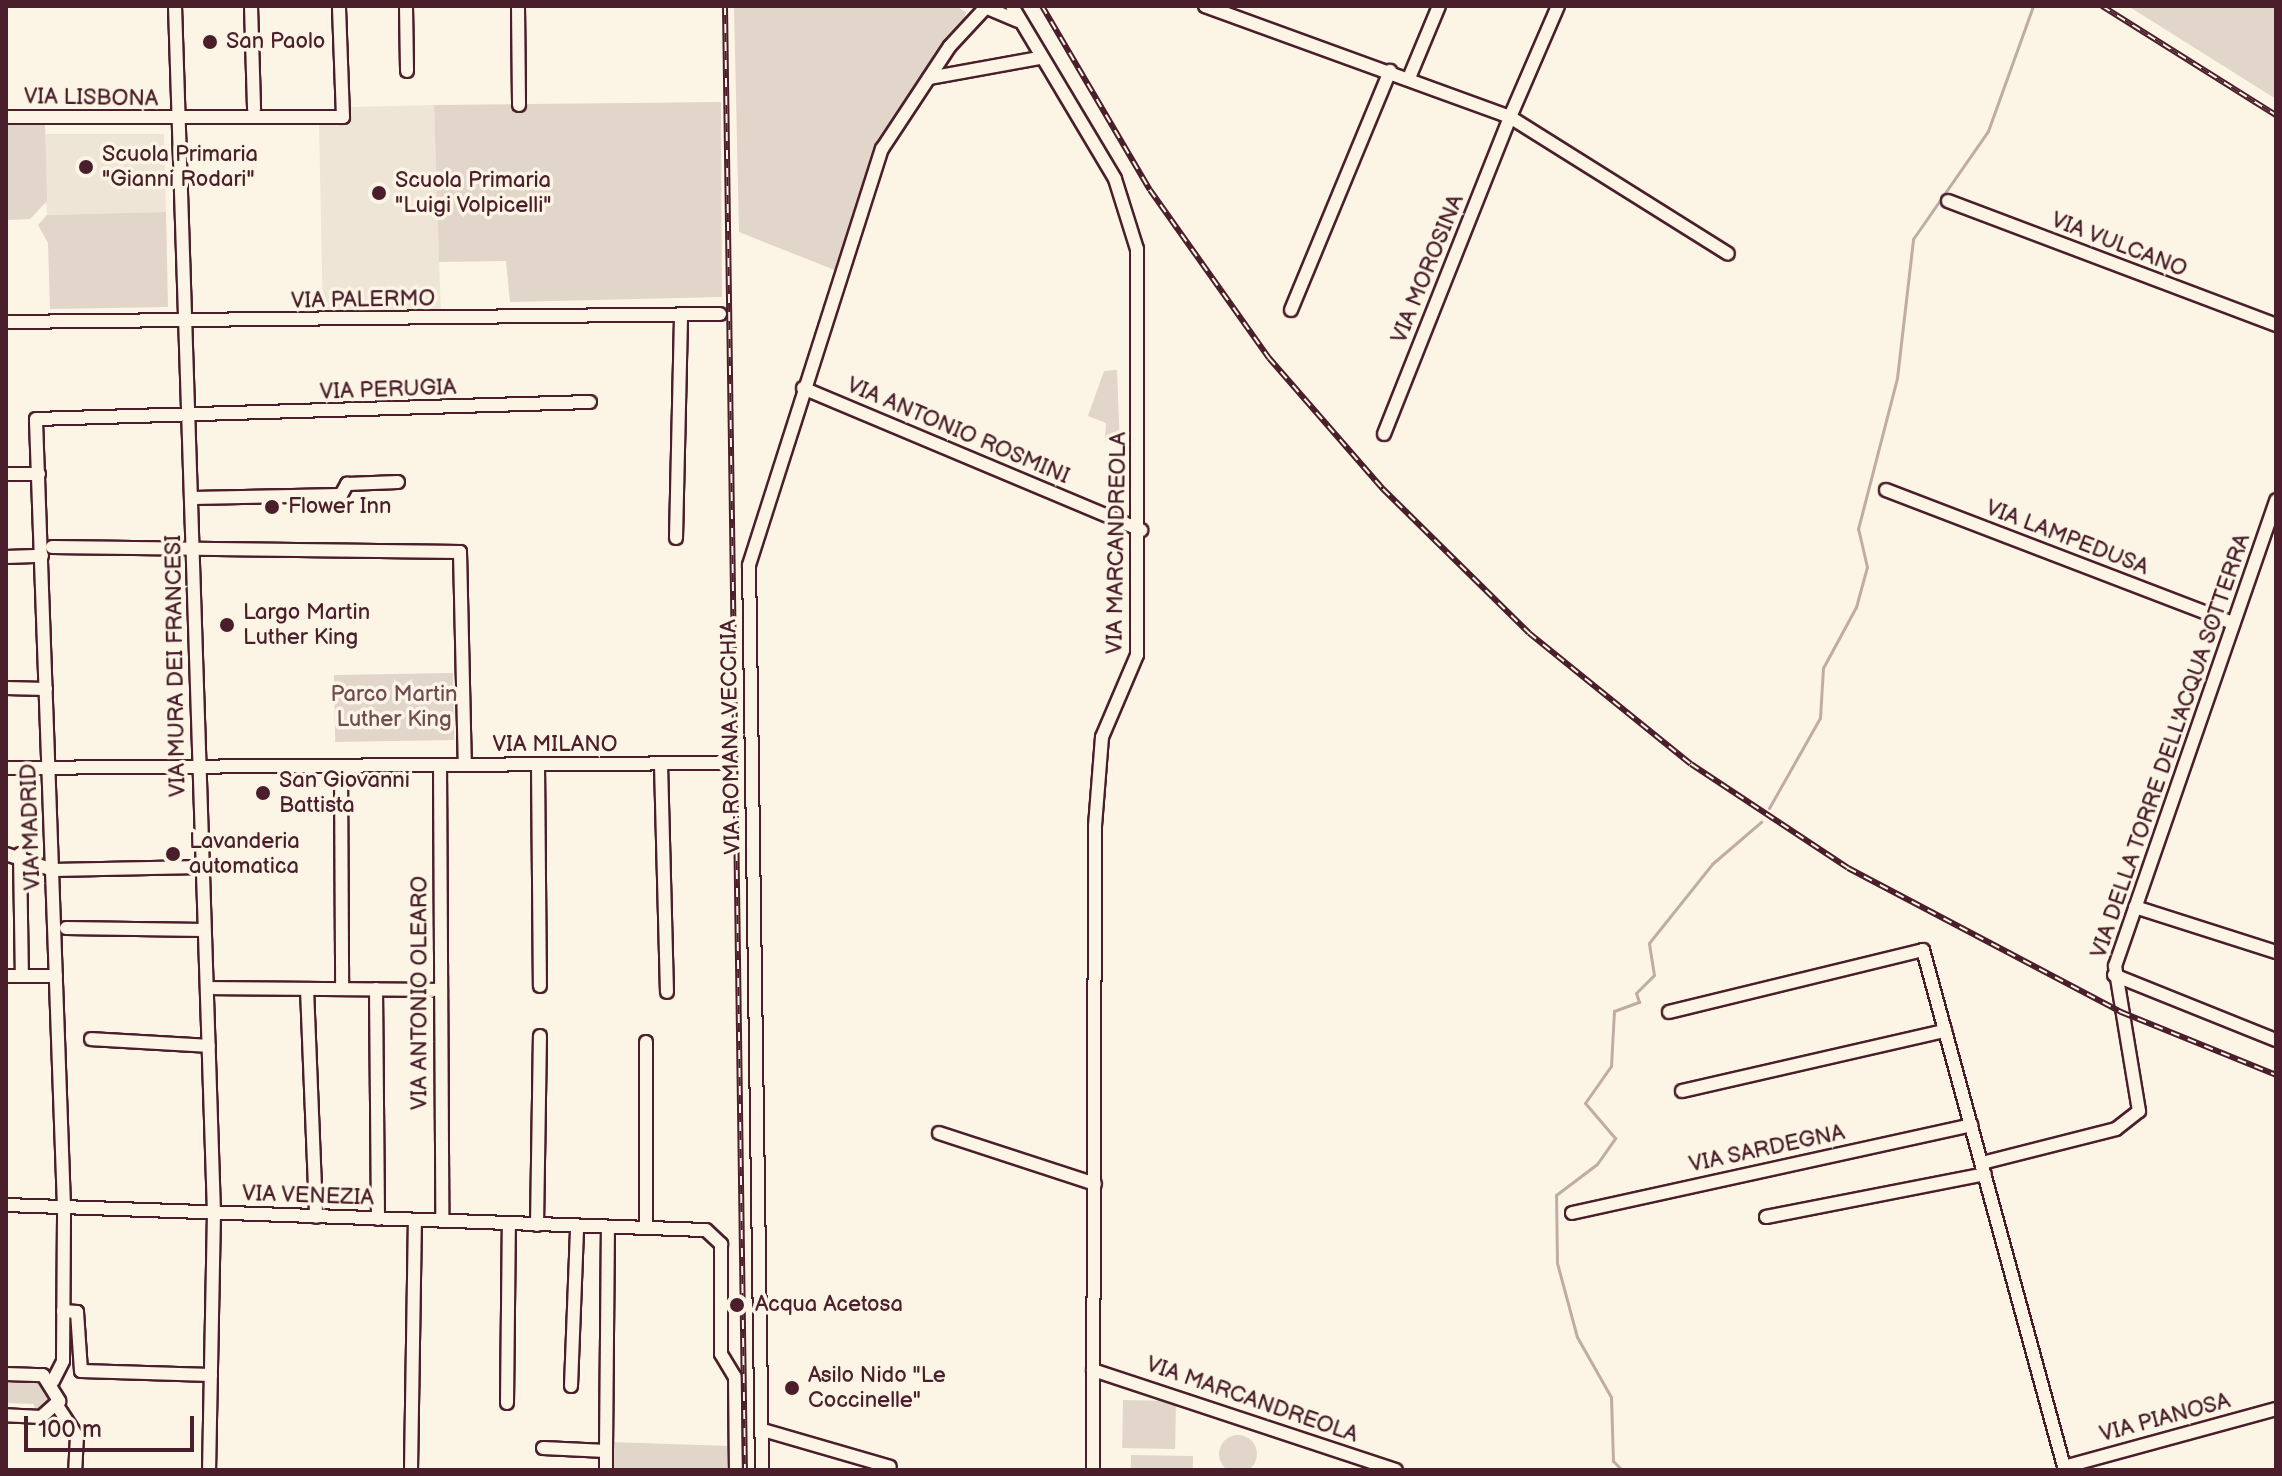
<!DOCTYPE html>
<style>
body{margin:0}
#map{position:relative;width:2282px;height:1476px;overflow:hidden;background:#fcf5e5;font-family:"Balsamiq Sans",sans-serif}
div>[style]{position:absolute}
.built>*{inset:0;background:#eee5d7}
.green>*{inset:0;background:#e2d5ca;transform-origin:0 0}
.round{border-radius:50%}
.stream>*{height:3px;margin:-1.5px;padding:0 1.5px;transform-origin:1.5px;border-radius:1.5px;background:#c0aca5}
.roads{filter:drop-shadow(2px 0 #4a1f2b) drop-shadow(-2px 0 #4a1f2b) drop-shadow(0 2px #4a1f2b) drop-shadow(0 -2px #4a1f2b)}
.minor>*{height:12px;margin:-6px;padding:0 6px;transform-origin:6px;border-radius:6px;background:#fcf5e5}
.rail>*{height:6px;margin-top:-3px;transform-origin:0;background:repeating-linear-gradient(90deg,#fcf5e5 0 9px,#4a1f2b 0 18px);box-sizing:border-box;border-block:2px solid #4a1f2b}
.dots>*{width:22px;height:22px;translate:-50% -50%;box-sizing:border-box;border:4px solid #fcf5e5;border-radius:50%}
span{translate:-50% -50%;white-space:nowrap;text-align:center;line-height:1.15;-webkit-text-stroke:7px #fcf5e5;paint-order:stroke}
.poi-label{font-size:22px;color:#4a1f2b}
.left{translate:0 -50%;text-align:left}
.street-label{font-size:22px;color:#4a1f2b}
.park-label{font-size:22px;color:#704c53}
.frame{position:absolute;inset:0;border:8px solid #4a1f2b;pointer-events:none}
.scale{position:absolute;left:24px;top:1416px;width:170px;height:36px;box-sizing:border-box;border:4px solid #4a1f2b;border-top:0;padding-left:10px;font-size:24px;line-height:28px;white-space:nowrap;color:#4a1f2b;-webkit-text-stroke:6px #fcf5e5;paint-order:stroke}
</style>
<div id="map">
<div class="built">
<div style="clip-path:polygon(434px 105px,441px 316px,323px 318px,319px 124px,350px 124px,350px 107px)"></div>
<div style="clip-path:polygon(45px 122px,45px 134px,164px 134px,166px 212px,47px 215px,46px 201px,30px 219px,6px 220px,6px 124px)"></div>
</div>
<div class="green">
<div style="clip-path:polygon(734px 6px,956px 6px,966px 12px,960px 33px,882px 149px,842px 273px,739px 232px)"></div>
<div style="clip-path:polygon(2128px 6px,2276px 6px,2276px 99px)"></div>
<div style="clip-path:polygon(721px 102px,722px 297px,510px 302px,506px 261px,439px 262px,434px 105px)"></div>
<div style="clip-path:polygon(45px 122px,47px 201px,30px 219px,6px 220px,6px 124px)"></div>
<div style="clip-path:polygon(166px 212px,168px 307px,50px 309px,48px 243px,38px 225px,47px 215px)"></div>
<div style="clip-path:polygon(1117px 370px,1120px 448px,1105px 441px,1106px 423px,1088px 416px,1104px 371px)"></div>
<div style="left:453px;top:673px;width:67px;height:119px;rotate:89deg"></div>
<div style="clip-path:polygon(6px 1377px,41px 1380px,55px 1396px,35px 1411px,34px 1404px,6px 1403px)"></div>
<div style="left:1123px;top:1400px;width:53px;height:48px;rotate:1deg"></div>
<div class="round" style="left:1219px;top:1435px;width:38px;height:38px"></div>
<div style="clip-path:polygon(610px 1442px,731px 1446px,731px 1470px,610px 1470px)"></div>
<div style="left:1131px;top:1455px;width:62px;height:15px;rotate:1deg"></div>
</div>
<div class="stream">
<div style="left:1769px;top:808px;width:103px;rotate:-60.5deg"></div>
<div style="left:1820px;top:718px;width:50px;rotate:-86.6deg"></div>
<div style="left:1823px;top:668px;width:69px;rotate:-61.6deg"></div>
<div style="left:1856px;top:607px;width:41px;rotate:-74.6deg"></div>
<div style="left:1867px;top:567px;width:39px;rotate:-103deg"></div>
<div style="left:1858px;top:529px;width:156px;rotate:-75.5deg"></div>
<div style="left:1897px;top:378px;width:140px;rotate:-83.4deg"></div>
<div style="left:1913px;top:239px;width:131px;rotate:-55.2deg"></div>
<div style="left:1988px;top:131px;width:133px;rotate:-70.2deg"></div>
<div style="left:1622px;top:1470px;width:13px;rotate:-135deg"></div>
<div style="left:1613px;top:1461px;width:64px;rotate:-91.8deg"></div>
<div style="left:1611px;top:1397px;width:69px;rotate:-119.5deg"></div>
<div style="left:1577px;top:1337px;width:77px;rotate:-105.1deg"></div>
<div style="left:1557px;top:1263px;width:68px;rotate:-90.8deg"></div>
<div style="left:1556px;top:1195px;width:51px;rotate:-37.1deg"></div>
<div style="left:1597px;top:1164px;width:32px;rotate:-55deg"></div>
<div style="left:1615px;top:1138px;width:46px;rotate:-130.6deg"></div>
<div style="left:1585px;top:1103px;width:45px;rotate:-54.9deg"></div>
<div style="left:1611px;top:1066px;width:55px;rotate:-86.9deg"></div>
<div style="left:1614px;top:1011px;width:27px;rotate:-20deg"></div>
<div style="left:1639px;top:1002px;width:9px;rotate:-108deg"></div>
<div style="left:1636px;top:993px;width:25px;rotate:-45deg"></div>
<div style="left:1654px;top:975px;width:32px;rotate:-99deg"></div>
<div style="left:1649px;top:943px;width:101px;rotate:-51.4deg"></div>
<div style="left:1712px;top:864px;width:65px;rotate:-40.6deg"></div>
</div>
<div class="roads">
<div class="minor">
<div style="left:175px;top:6px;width:1207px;rotate:88.15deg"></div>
<div style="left:214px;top:1212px;width:258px;rotate:91.1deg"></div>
<div style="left:251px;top:6px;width:103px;rotate:88.3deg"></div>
<div style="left:406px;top:6px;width:65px;rotate:89.1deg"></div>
<div style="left:518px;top:6px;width:99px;rotate:89.4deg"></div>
<div style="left:1012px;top:6px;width:201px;rotate:59.2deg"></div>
<div style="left:1115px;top:179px;width:73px;rotate:72.6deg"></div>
<div style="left:1137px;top:249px;width:406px;rotate:90deg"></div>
<div style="left:1137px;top:655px;width:89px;rotate:113.1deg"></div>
<div style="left:1102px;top:737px;width:89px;rotate:94.5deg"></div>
<div style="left:1095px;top:826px;width:644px;rotate:90.18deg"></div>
<div style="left:1205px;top:6px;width:325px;rotate:20deg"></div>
<div style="left:1510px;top:117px;width:121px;rotate:-66.6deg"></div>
<div style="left:985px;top:7px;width:36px;rotate:23deg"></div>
<div style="left:929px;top:78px;width:112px;rotate:-10.3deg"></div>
<div style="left:1409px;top:78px;width:78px;rotate:-67.4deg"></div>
<div style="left:6px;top:117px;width:337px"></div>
<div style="left:343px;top:117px;width:111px;rotate:-92.1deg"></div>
<div style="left:1948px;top:201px;width:351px;rotate:20.7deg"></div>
<div style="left:1291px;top:310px;width:259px;rotate:-67.5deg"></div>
<div style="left:6px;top:322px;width:714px;rotate:-0.64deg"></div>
<div style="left:803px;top:388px;width:367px;rotate:22.8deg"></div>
<div style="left:1384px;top:434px;width:341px;rotate:-68.3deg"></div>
<div style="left:1510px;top:117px;width:257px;rotate:32.1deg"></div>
<div style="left:6px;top:474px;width:33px"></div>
<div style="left:1886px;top:490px;width:372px;rotate:21deg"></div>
<div style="left:193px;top:498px;width:148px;rotate:-1.2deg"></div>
<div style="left:341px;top:495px;width:13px;rotate:-61deg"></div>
<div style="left:347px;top:484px;width:51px;rotate:-2.2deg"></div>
<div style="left:676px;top:538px;width:223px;rotate:-88.7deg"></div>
<div style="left:52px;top:547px;width:408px;rotate:0.7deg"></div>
<div style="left:460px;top:552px;width:213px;rotate:88.7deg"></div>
<div style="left:6px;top:557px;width:36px;rotate:-2deg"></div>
<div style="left:6px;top:688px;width:40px;rotate:1.4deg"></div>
<div style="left:661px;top:764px;width:228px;rotate:88.5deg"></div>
<div style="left:440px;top:765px;width:455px;rotate:89.7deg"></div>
<div style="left:538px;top:765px;width:221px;rotate:89.5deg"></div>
<div style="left:341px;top:766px;width:223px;rotate:89.7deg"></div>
<div style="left:6px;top:768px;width:719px;rotate:-0.4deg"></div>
<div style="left:6px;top:854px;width:50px;rotate:18.8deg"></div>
<div style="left:53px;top:870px;width:147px;rotate:-1.2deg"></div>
<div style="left:20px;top:854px;width:122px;rotate:89.1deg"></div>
<div style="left:2135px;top:907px;width:148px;rotate:17.7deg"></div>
<div style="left:66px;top:928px;width:138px;rotate:0.8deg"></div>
<div style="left:2114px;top:975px;width:175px;rotate:21.9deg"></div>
<div style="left:6px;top:976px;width:50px"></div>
<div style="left:207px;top:988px;width:233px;rotate:0.5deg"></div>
<div style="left:307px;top:989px;width:228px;rotate:87.7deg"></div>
<div style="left:376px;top:989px;width:230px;rotate:89.5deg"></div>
<div style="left:1669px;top:1012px;width:261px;rotate:-13.7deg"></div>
<div style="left:1923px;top:950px;width:539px;rotate:74.73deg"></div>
<div style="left:91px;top:1039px;width:118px;rotate:3.4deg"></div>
<div style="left:1682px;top:1091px;width:270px;rotate:-12.9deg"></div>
<div style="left:939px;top:1133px;width:164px;rotate:18.1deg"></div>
<div style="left:1982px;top:1163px;width:138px;rotate:-14.2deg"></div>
<div style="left:2116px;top:1129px;width:29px;rotate:-38deg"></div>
<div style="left:2139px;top:1111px;width:147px;rotate:-99.4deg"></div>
<div style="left:2115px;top:966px;width:493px;rotate:-70.9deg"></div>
<div style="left:6px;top:1205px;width:700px;rotate:2.05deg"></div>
<div style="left:706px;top:1230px;width:21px;rotate:43deg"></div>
<div style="left:721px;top:1244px;width:110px;rotate:90deg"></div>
<div style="left:721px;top:1354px;width:27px;rotate:59deg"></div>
<div style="left:735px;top:1377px;width:93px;rotate:89.4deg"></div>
<div style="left:1572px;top:1213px;width:409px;rotate:-12.4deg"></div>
<div style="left:1766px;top:1217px;width:223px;rotate:-11.1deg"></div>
<div style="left:537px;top:1225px;width:189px;rotate:-89.1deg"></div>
<div style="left:646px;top:1228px;width:186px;rotate:-90deg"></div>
<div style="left:63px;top:1311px;width:14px;rotate:4deg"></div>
<div style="left:77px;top:1312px;width:59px;rotate:86.1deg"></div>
<div style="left:81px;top:1371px;width:130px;rotate:1.8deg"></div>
<div style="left:1093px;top:1370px;width:319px;rotate:18.3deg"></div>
<div style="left:6px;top:1374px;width:37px;rotate:2deg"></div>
<div style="left:43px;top:1375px;width:31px;rotate:58deg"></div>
<div style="left:59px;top:1401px;width:24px;rotate:138deg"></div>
<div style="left:41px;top:1417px;width:35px;rotate:-177deg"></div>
<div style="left:53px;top:1381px;width:22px;rotate:-63deg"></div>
<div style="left:63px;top:1361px;width:154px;rotate:-89.6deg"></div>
<div style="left:64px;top:1207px;width:788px;rotate:-92.04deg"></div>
<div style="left:36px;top:419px;width:554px;rotate:-1.76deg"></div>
<div style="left:571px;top:1386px;width:159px;rotate:-87.8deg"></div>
<div style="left:507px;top:1403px;width:179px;rotate:-89.4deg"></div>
<div style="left:58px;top:1407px;width:35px;rotate:57deg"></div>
<div style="left:77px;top:1436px;width:34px;rotate:93deg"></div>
<div style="left:763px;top:1430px;width:132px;rotate:16.2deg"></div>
<div style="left:543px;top:1448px;width:63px;rotate:2.7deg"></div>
<div style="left:606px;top:1451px;width:19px;rotate:90deg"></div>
<div style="left:606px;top:1451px;width:223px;rotate:-89.5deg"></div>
<div style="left:2064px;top:1467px;width:220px;rotate:-15.3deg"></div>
<div style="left:411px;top:1470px;width:250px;rotate:-89.1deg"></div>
<div style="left:762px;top:1470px;width:905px;rotate:-90.82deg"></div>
<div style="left:749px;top:565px;width:437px;rotate:-72.3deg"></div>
<div style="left:882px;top:149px;width:123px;rotate:-56.6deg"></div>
<div style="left:950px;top:46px;width:54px;rotate:-47.2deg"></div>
</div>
</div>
<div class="rail">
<div style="left:725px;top:6px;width:1464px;rotate:89.22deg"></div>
<div style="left:1042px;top:6px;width:213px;rotate:59.6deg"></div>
<div style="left:1150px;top:190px;width:206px;rotate:54.7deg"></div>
<div style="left:1269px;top:358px;width:174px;rotate:49deg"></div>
<div style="left:1383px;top:489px;width:205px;rotate:44.6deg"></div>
<div style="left:1529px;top:633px;width:208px;rotate:39deg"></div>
<div style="left:1691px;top:764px;width:188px;rotate:33.5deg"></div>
<div style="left:1848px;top:868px;width:309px;rotate:27.8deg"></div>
<div style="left:2121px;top:1012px;width:167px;rotate:22.1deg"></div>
<div style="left:2102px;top:6px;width:205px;rotate:32.1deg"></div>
</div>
<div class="dots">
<div style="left:210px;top:42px;background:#4a1f2b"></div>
<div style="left:86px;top:167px;background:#4a1f2b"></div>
<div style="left:379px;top:193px;background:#4a1f2b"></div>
<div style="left:272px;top:507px;background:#4a1f2b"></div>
<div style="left:227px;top:625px;background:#4a1f2b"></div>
<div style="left:263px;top:793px;background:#4a1f2b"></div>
<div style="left:173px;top:854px;background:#4a1f2b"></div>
<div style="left:737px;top:1305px;background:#4a1f2b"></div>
<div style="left:792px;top:1388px;background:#4a1f2b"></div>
</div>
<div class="poi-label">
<span class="left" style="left:226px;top:42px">San Paolo</span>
<span class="left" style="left:102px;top:167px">Scuola Primaria<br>"Gianni Rodari"</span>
<span class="left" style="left:395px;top:193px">Scuola Primaria<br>"Luigi Volpicelli"</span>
<span class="left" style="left:288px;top:507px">Flower Inn</span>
<span class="left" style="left:243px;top:625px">Largo Martin<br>Luther King</span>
<span class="left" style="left:279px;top:793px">San Giovanni<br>Battista</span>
<span class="left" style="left:189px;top:854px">Lavanderia<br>automatica</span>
<span class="left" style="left:755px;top:1305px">Acqua Acetosa</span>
<span class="left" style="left:808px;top:1388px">Asilo Nido "Le<br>Coccinelle"</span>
</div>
<div class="street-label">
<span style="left:91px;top:98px;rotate:1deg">VIA LISBONA</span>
<span style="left:2119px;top:245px;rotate:21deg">VIA VULCANO</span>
<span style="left:1428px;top:269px;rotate:-68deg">VIA MOROSINA</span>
<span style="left:363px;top:300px;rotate:-1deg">VIA PALERMO</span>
<span style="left:388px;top:390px;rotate:-2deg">VIA PERUGIA</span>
<span style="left:958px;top:431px;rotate:23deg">VIA ANTONIO ROSMINI</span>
<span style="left:2067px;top:538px;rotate:21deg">VIA LAMPEDUSA</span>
<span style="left:1117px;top:543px;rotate:-89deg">VIA MARCANDREOLA</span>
<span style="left:176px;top:666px;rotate:-91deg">VIA MURA DEI FRANCESI</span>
<span style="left:731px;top:737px;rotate:-91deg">VIA ROMANA VECCHIA</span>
<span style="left:555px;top:745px">VIA MILANO</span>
<span style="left:2171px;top:746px;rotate:-71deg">VIA DELLA TORRE DELL'ACQUA SOTTERRA</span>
<span style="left:31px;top:827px;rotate:-92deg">VIA MADRID</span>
<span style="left:420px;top:993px;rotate:-90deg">VIA ANTONIO OLEARO</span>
<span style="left:1767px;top:1149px;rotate:-12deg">VIA SARDEGNA</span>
<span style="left:308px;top:1196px;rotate:2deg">VIA VENEZIA</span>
<span style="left:1252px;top:1400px;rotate:19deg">VIA MARCANDREOLA</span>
<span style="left:2165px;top:1418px;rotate:-15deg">VIA PIANOSA</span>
</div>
<div class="park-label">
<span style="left:394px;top:707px">Parco Martin<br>Luther King</span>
</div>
<div class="frame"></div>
<div class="scale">100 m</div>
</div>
